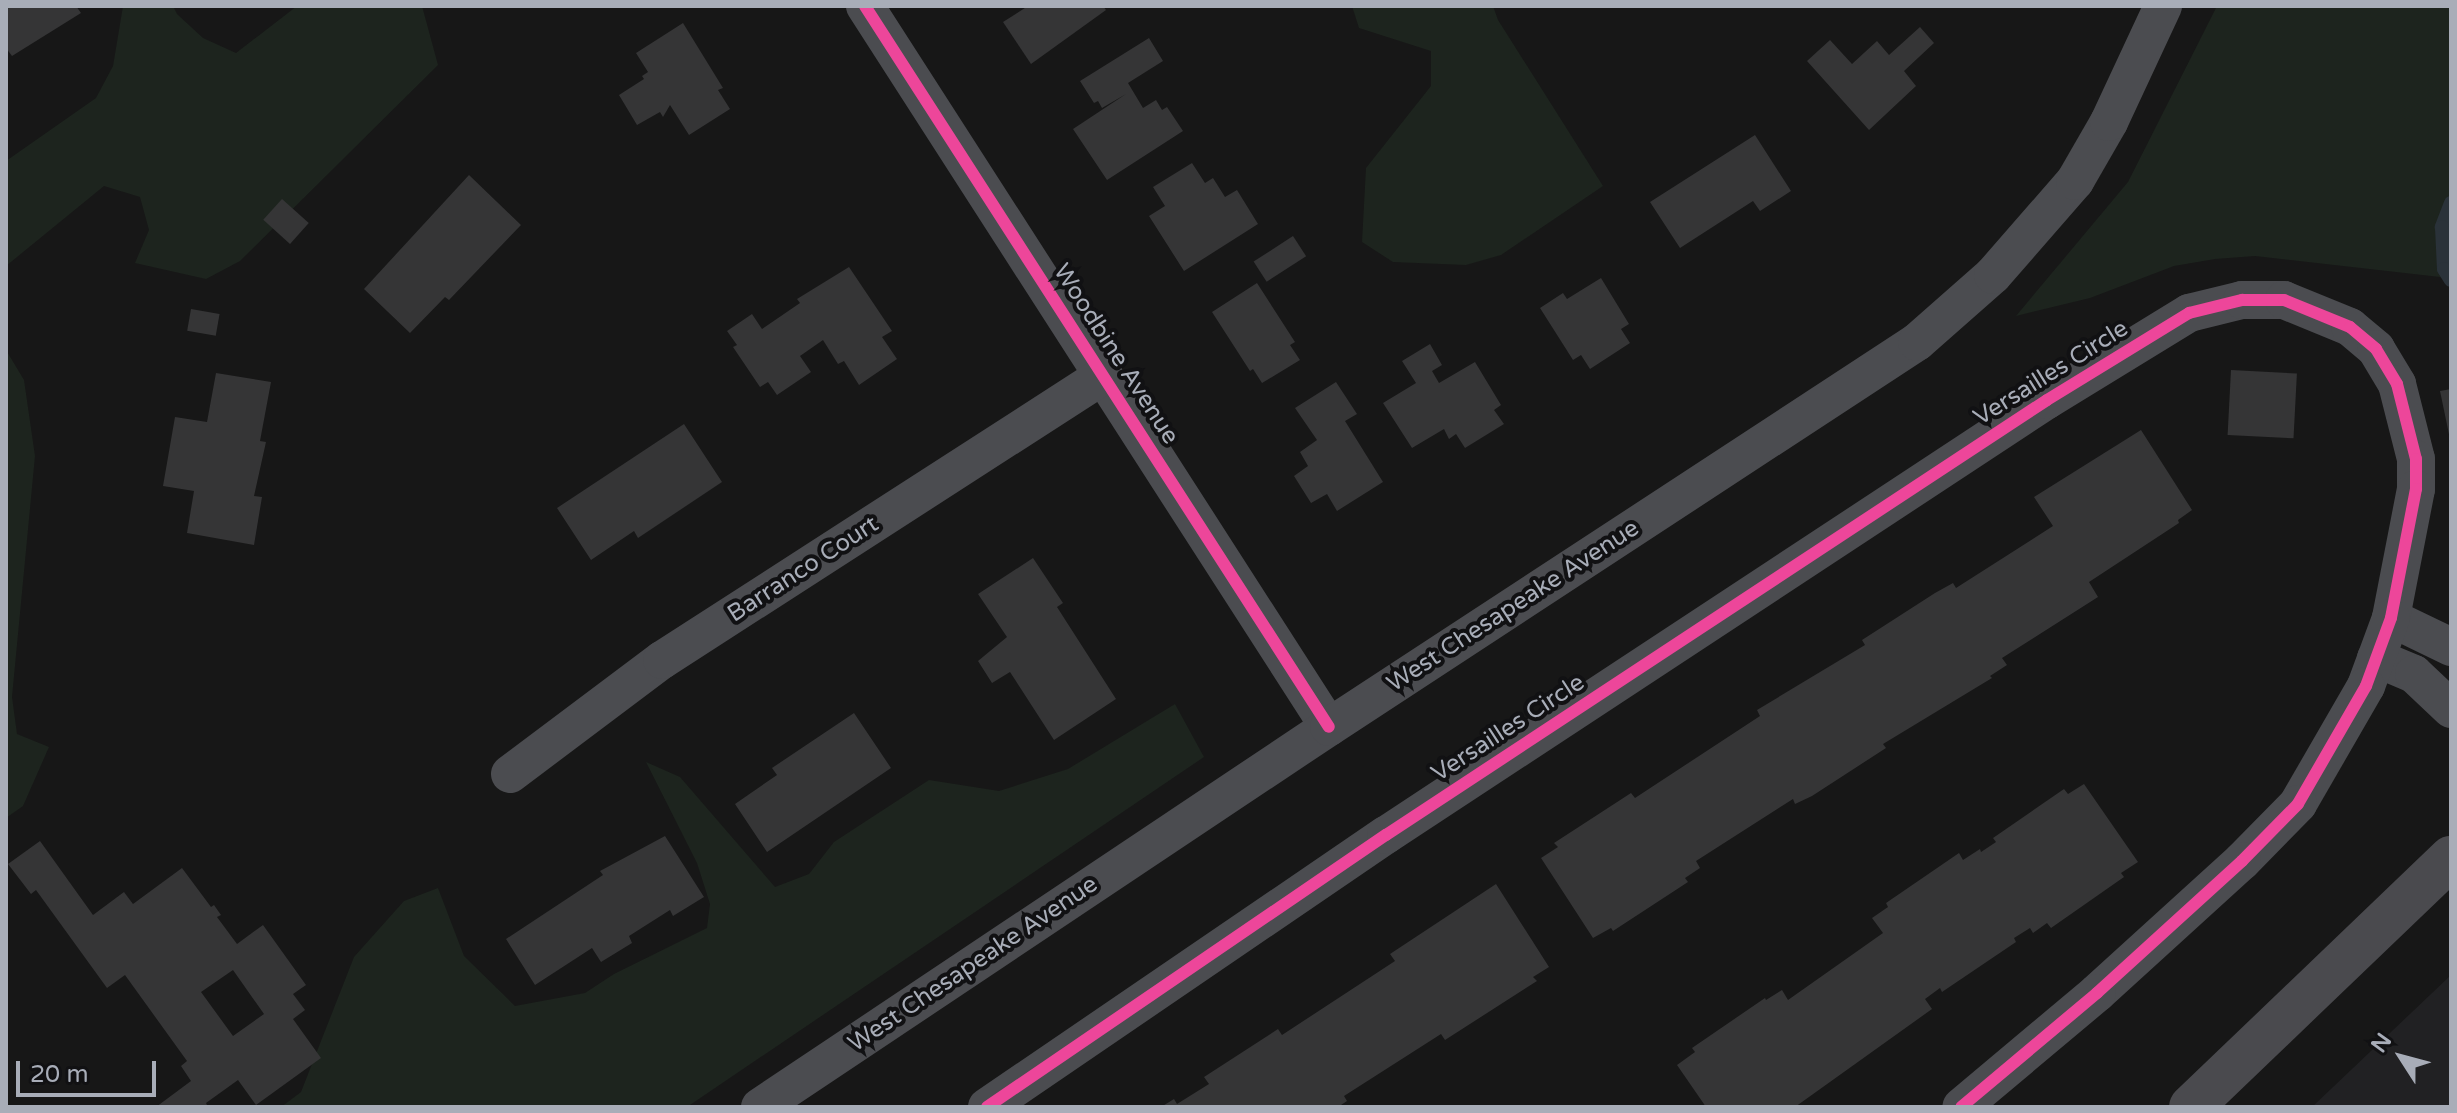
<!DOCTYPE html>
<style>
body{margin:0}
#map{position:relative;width:2457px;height:1113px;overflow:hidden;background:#171717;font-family:"Varela Round",sans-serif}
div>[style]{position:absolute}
.built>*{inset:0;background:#212123}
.green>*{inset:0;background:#1d241e}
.stream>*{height:14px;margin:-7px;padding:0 7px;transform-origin:7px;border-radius:7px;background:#2a3239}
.building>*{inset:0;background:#353536;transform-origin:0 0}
.minor>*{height:38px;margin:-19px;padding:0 19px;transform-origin:19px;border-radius:19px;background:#4b4c50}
.secondary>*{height:44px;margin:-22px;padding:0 22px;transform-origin:22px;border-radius:22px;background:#4a4a4e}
.cycleway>*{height:12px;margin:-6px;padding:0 6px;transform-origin:6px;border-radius:6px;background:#ed469a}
span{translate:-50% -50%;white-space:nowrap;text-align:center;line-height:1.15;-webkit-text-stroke:8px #111113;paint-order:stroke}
.street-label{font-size:24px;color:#a8adb8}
.frame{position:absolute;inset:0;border:8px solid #a8adb8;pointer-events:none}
.north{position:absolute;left:2361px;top:1017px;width:80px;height:80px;-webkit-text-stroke:6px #111113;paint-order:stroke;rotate:306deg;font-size:22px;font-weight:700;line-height:32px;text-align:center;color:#a8adb8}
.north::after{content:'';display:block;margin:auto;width:28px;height:36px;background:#a8adb8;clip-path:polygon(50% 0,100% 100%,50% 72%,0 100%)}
.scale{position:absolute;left:16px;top:1061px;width:140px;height:36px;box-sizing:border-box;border:4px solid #a8adb8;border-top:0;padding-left:10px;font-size:24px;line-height:28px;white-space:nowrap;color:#a8adb8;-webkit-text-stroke:6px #111113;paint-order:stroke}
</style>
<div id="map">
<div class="built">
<div style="clip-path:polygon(2451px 975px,2451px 1107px,2312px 1107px)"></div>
</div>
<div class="green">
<div style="clip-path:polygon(123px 6px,173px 6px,177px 14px,203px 38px,236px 53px,297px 6px,422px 6px,438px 65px,240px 261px,206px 279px,135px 263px,149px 230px,140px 197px,104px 186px,6px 266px,6px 161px,96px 98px,113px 66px)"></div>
<div style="clip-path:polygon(1352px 6px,1493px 6px,1498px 20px,1603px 186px,1501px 255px,1466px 265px,1393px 262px,1362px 242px,1366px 168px,1431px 86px,1431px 51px,1359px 28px)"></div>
<div style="clip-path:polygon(2217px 6px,2451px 6px,2451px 286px,2440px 277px,2255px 256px,2215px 259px,2174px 266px,2090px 298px,2016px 316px,2128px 182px)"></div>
<div style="clip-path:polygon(6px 350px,24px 380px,35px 456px,12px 697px,17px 734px,49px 747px,23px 806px,6px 818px)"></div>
<div style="clip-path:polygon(1175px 704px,1204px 757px,687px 1107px,281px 1107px,301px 1092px,354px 957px,404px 901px,438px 888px,464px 956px,515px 1006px,585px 993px,614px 974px,707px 928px,710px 904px,697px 863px,646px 762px,680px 777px,775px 887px,809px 874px,834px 842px,929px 780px,999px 791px,1068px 769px)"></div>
</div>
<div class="stream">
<div style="left:2451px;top:203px;width:26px;rotate:111deg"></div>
<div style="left:2442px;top:227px;width:42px;rotate:87.3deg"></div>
<div style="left:2444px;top:269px;width:13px;rotate:58deg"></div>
</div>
<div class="building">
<div style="clip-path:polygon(6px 6px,76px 6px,81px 13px,12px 56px,6px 48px)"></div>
<div style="clip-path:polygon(1028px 6px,1103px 6px,1106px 10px,1031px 64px,1003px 22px)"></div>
<div style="clip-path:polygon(683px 23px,723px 88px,718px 90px,730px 109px,689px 135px,670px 105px,663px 117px,660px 112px,637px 125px,619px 95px,644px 79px,642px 76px,648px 72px,636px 53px)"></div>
<div style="clip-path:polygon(1920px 27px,1934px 43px,1904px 71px,1916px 86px,1869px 130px,1807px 61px,1830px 40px,1852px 64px,1877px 41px,1889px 55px)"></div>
<div style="clip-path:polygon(1149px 38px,1163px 61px,1128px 83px,1143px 108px,1156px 100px,1162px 110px,1167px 107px,1183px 131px,1107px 180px,1073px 129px,1126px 94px,1102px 108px,1098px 101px,1094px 103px,1080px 81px)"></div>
<div style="clip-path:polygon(1755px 135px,1791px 191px,1760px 211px,1753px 201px,1680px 248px,1650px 202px)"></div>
<div style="clip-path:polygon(1192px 163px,1205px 183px,1213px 178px,1225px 197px,1237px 190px,1258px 224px,1184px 271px,1149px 216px,1165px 206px,1153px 187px)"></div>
<div style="clip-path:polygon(469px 175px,521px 225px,449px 300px,445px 297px,410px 333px,364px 289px)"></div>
<div style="left:282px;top:199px;width:36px;height:28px;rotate:42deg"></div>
<div style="left:1293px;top:236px;width:24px;height:47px;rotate:57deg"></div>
<div style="clip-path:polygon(849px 267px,892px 331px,882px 337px,897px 359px,859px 385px,844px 361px,838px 364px,823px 340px,800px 356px,811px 372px,777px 395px,768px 382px,760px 387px,733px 347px,737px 345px,727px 331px,752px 314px,762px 329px,800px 303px,797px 299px)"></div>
<div style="clip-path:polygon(1601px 278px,1629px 324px,1621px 329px,1630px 343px,1590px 369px,1581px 355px,1573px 360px,1540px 308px,1563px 293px,1567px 299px)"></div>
<div style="clip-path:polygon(1257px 283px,1295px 342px,1290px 345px,1300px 360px,1262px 383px,1253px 369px,1250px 371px,1212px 312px)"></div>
<div style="left:191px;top:309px;width:29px;height:22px;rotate:10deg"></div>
<div style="clip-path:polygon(1430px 344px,1442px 365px,1432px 371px,1439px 383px,1475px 362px,1501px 405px,1494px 410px,1504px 424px,1465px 448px,1456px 434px,1449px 439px,1444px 429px,1412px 448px,1383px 403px,1416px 383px,1402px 361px)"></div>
<div style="left:2231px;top:370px;width:66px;height:65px;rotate:3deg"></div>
<div style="clip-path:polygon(216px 373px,271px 382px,260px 441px,266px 442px,254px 496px,262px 497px,254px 545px,187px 533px,194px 491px,163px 486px,175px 417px,207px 422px)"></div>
<div style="clip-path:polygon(1336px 382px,1357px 414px,1345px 421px,1383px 482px,1337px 511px,1327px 494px,1311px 503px,1294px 476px,1308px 466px,1300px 452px,1317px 440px,1295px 408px)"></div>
<div style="clip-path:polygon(2451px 389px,2451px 439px,2450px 439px,2440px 391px)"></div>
<div style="clip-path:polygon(684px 424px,722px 482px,638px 538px,634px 531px,591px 560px,557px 508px)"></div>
<div style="clip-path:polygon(2141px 430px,2192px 510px,2178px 520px,2179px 523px,2089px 582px,2098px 597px,2002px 658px,2007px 665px,1990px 676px,1992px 678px,1883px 744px,1886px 748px,1812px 796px,1795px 804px,1793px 799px,1696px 861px,1700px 868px,1685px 878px,1688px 882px,1613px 931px,1611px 928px,1593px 938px,1541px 858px,1558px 847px,1554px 843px,1631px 793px,1635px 798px,1760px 716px,1757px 710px,1865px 645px,1862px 640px,1935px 593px,1953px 583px,1956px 588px,2053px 526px,2034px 497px)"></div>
<div style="clip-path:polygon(1033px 558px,1063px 603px,1057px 607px,1116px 699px,1054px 740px,1010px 672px,992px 683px,978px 661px,1007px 637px,978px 594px)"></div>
<div style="clip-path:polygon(854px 713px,891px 768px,767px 852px,735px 804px,777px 775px,772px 768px)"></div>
<div style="clip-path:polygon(2084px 784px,2138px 862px,2121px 873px,2124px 877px,2051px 928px,2047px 923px,2033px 933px,2030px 928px,2014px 938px,2016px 942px,1942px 992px,1940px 988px,1925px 999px,1932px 1009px,1795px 1107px,1706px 1107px,1677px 1065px,1695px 1052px,1692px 1048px,1765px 998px,1766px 1000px,1782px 990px,1788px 1000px,1883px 933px,1872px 918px,1888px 907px,1886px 903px,1959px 853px,1963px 860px,1980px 849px,1981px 852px,1996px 842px,1993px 838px,2064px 789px,2068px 794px)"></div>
<div style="clip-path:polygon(665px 836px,704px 897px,673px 916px,670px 910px,629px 936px,632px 943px,601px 962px,592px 948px,535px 985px,506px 939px,603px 875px,600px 871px)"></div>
<div style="clip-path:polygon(evenodd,40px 841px,93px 915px,124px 892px,133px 904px,182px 868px,211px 907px,214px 905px,221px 915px,217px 917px,237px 944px,263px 925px,306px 985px,293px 994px,305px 1010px,293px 1019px,321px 1058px,256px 1105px,238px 1080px,206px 1103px,208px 1107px,156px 1107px,191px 1081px,181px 1066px,187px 1061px,125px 975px,107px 988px,36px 890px,31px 894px,8px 864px,40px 841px,233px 970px,264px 1014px,233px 1036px,201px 992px,233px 970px)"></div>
<div style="clip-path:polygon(1496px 884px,1549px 967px,1533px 977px,1537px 981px,1445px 1040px,1441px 1034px,1344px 1096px,1347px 1101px,1338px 1107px,1161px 1107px,1174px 1099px,1177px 1104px,1209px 1084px,1204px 1077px,1278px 1029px,1282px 1035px,1395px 961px,1390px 954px)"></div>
</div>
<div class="minor">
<div style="left:865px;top:6px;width:857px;rotate:57.24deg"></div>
<div style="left:2391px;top:618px;width:67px;rotate:25.8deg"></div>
<div style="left:2376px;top:658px;width:41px;rotate:22.8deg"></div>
<div style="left:2414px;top:674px;width:51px;rotate:43.4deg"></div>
<div style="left:510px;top:774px;width:190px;rotate:-36.9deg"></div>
<div style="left:662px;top:660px;width:526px;rotate:-32.81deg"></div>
<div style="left:760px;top:1107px;width:684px;rotate:-33.74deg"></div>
<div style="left:1329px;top:727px;width:703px;rotate:-33.22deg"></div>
<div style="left:1917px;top:342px;width:101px;rotate:-41.4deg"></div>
<div style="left:1993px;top:275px;width:125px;rotate:-48.9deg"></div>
<div style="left:2075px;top:181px;width:68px;rotate:-60deg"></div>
<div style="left:2109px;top:122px;width:128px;rotate:-65deg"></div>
<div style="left:987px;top:1107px;width:483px;rotate:-34.3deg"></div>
<div style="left:1386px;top:835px;width:791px;rotate:-33.35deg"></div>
<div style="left:2047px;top:400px;width:167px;rotate:-31.5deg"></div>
<div style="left:2189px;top:313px;width:55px;rotate:-13.8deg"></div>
<div style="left:2242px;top:300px;width:42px"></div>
<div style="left:2284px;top:300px;width:71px;rotate:22.2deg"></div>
<div style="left:2350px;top:327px;width:34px;rotate:40deg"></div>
<div style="left:2376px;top:349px;width:41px;rotate:59deg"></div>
<div style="left:2397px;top:384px;width:77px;rotate:75.8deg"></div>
<div style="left:2416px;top:459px;width:30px;rotate:90deg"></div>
<div style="left:2416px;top:489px;width:131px;rotate:101deg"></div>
<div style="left:2391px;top:618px;width:72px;rotate:110.2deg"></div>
<div style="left:2366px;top:686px;width:136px;rotate:120deg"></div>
<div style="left:2298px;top:804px;width:80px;rotate:134.5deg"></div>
<div style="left:2242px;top:861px;width:196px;rotate:137.7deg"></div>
<div style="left:2097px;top:993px;width:177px;rotate:140deg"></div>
</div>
<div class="secondary">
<div style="left:2191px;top:1107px;width:360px;rotate:-43.8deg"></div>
</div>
<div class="cycleway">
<div style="left:865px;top:6px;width:857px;rotate:57.24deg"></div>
<div style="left:987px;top:1107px;width:483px;rotate:-34.3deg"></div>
<div style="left:1386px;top:835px;width:791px;rotate:-33.35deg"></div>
<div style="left:2047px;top:400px;width:167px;rotate:-31.5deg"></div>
<div style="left:2189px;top:313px;width:55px;rotate:-13.8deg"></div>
<div style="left:2242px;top:300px;width:42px"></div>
<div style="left:2284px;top:300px;width:71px;rotate:22.2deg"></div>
<div style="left:2350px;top:327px;width:34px;rotate:40deg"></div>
<div style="left:2376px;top:349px;width:41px;rotate:59deg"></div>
<div style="left:2397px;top:384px;width:77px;rotate:75.8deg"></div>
<div style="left:2416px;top:459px;width:30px;rotate:90deg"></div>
<div style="left:2416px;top:489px;width:131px;rotate:101deg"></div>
<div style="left:2391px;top:618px;width:72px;rotate:110.2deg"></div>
<div style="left:2366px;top:686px;width:136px;rotate:120deg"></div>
<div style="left:2298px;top:804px;width:80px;rotate:134.5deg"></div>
<div style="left:2242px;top:861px;width:196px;rotate:137.7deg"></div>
<div style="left:2097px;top:993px;width:177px;rotate:140deg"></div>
</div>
<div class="street-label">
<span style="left:1116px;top:354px;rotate:57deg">Woodbine Avenue</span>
<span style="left:2051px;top:373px;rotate:-32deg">Versailles Circle</span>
<span style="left:803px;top:569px;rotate:-33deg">Barranco Court</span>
<span style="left:1513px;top:606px;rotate:-33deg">West Chesapeake Avenue</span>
<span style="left:1508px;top:728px;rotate:-33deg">Versailles Circle</span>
<span style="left:973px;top:964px;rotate:-34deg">West Chesapeake Avenue</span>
</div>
<div class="frame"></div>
<div class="north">N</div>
<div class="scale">20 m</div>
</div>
